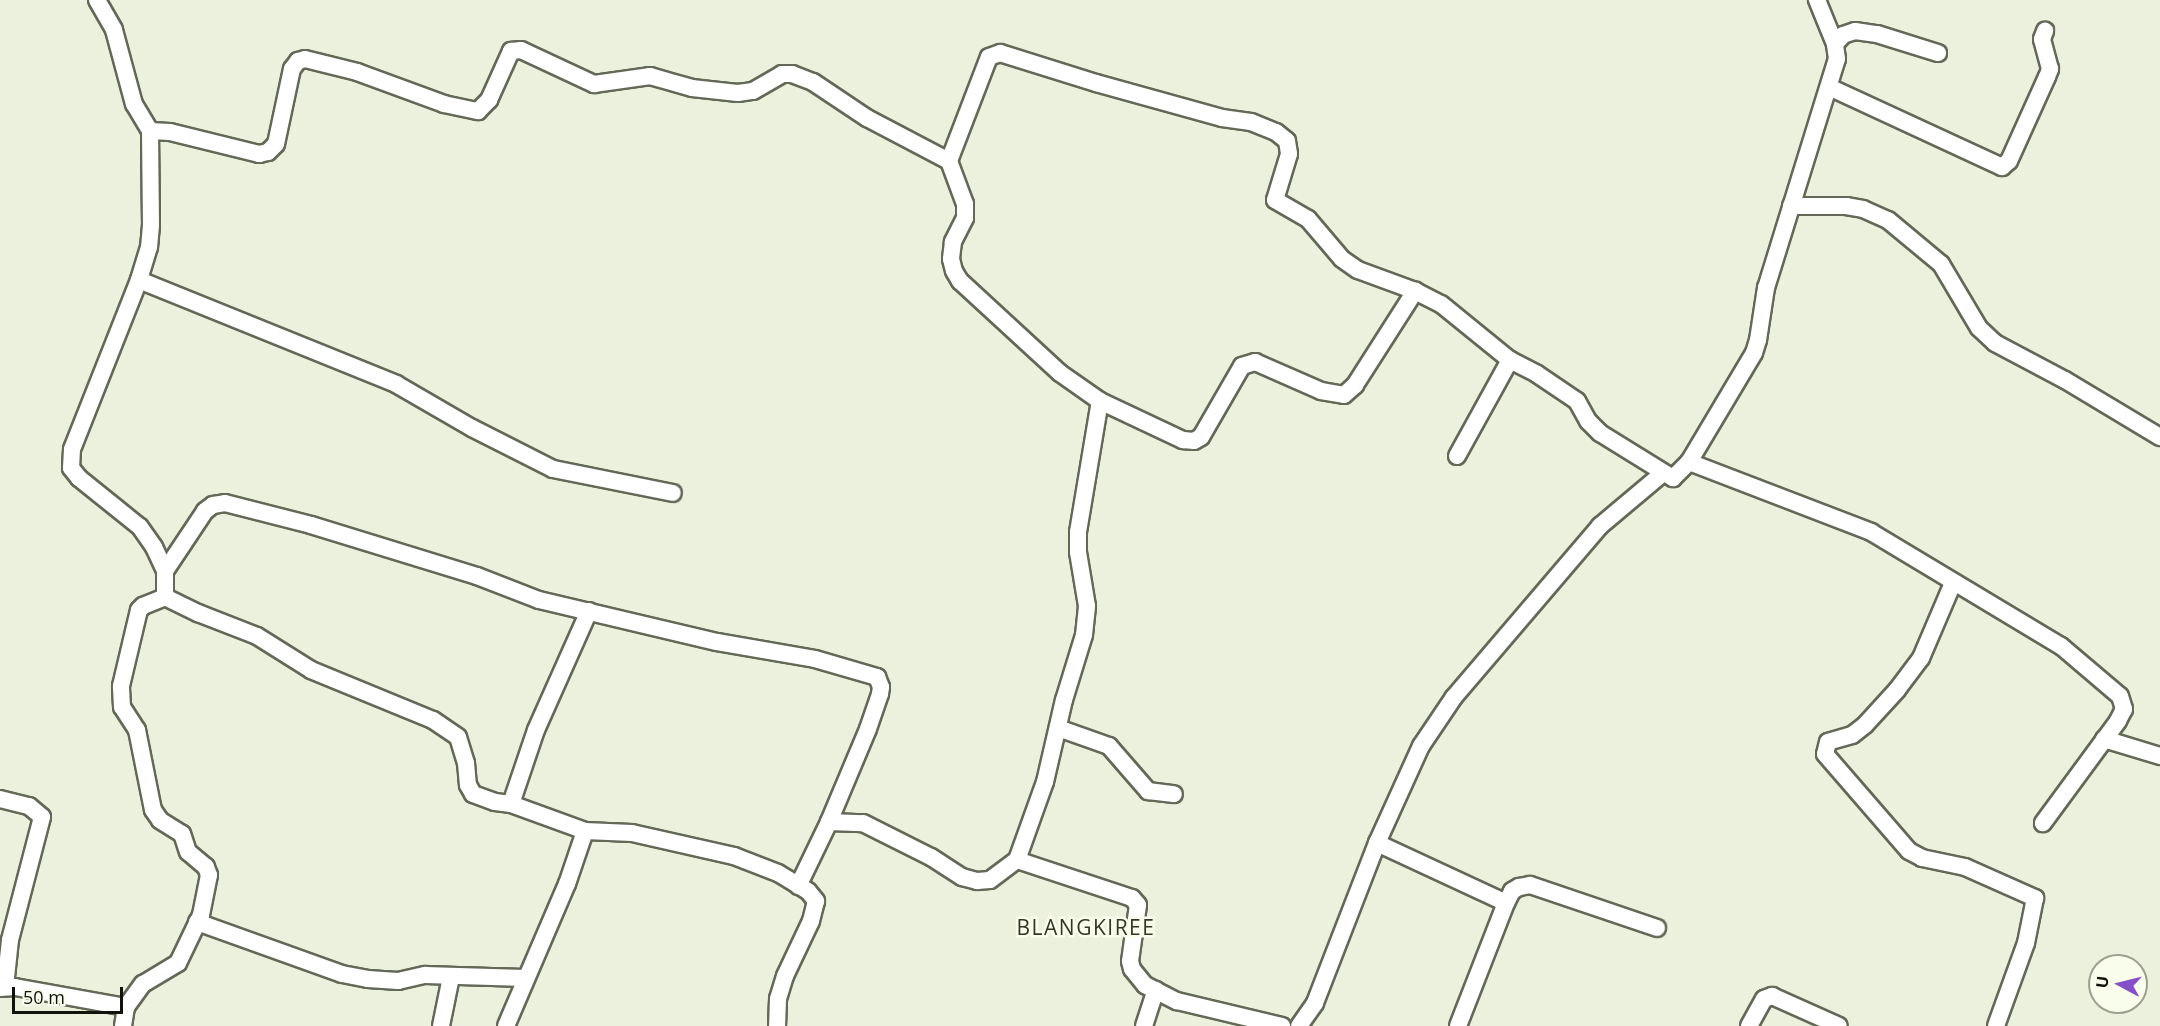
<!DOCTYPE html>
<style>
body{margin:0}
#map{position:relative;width:2160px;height:1026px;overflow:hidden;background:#ebf1dd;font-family:"Open Sans",sans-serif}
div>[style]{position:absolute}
.roads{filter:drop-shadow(2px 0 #636857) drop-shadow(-2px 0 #636857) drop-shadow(0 2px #636857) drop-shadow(0 -2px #636857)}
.street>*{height:16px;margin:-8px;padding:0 8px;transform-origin:8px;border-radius:8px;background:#fff}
span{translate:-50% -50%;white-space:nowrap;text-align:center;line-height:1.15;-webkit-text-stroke:5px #f8feeb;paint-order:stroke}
.quarter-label{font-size:21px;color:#323627;letter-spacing:1.5px}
.north{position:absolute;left:2088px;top:954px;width:60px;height:60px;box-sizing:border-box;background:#f8feeb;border:2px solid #9ba091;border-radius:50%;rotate:277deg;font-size:16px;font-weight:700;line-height:24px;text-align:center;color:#10120b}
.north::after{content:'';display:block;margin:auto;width:21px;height:27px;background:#8550c7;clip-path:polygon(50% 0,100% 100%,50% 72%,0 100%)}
.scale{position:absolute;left:12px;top:987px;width:111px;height:27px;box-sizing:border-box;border:3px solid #10120b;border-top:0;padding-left:8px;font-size:18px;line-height:21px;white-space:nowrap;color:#10120b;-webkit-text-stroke:4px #f8feeb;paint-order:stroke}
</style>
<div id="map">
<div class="roads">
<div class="street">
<div style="left:97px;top:0;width:34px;rotate:60deg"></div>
<div style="left:114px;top:30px;width:77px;rotate:74.9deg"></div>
<div style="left:134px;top:104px;width:31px;rotate:59deg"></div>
<div style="left:150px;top:131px;width:94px;rotate:89.4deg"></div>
<div style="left:151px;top:225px;width:22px;rotate:95deg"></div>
<div style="left:149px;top:247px;width:34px;rotate:107deg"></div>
<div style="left:139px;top:280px;width:182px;rotate:111.6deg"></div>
<div style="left:72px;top:449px;width:19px;rotate:93deg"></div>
<div style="left:71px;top:468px;width:13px;rotate:51deg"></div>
<div style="left:79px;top:478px;width:78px;rotate:38.8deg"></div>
<div style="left:140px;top:527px;width:24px;rotate:55deg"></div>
<div style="left:154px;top:547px;width:26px;rotate:65deg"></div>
<div style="left:165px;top:571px;width:26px;rotate:90deg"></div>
<div style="left:1835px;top:44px;width:12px;rotate:-48deg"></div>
<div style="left:1843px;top:35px;width:13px;rotate:-18deg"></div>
<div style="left:1855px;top:31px;width:22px;rotate:8deg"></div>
<div style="left:1877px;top:34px;width:64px;rotate:17.3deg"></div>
<div style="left:1829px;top:87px;width:191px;rotate:24.8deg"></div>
<div style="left:2002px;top:167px;width:9px;rotate:-41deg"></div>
<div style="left:2009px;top:161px;width:92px;rotate:-65.7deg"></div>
<div style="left:2047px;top:77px;width:9px;rotate:-69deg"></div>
<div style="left:2050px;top:69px;width:31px;rotate:-105deg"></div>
<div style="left:2042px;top:39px;width:9px;rotate:-69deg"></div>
<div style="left:150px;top:131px;width:20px;rotate:3deg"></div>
<div style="left:170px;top:132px;width:92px;rotate:13.9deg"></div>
<div style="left:259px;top:154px;width:9px;rotate:-13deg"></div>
<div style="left:268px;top:152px;width:11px;rotate:-45deg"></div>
<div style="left:276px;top:144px;width:77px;rotate:-78deg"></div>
<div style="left:292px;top:69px;width:10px;rotate:-53deg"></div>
<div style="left:298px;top:61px;width:7px;rotate:-16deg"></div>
<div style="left:305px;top:59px;width:54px;rotate:14deg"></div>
<div style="left:357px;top:72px;width:93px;rotate:20.2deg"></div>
<div style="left:444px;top:104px;width:35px;rotate:12deg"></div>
<div style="left:478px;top:111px;width:16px;rotate:-45deg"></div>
<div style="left:489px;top:100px;width:54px;rotate:-65.8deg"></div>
<div style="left:511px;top:51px;width:10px;rotate:-6deg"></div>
<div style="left:521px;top:50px;width:81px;rotate:25deg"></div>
<div style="left:594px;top:84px;width:57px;rotate:-8.1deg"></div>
<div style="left:650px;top:76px;width:44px;rotate:15.9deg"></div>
<div style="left:692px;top:88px;width:46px;rotate:6.2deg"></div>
<div style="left:738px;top:93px;width:15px;rotate:-8deg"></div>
<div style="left:753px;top:91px;width:34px;rotate:-30deg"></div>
<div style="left:782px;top:74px;width:10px"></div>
<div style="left:792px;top:74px;width:22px;rotate:21deg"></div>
<div style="left:813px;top:82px;width:65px;rotate:33.7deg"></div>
<div style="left:867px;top:118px;width:93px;rotate:27.7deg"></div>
<div style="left:949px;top:161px;width:111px;rotate:-69deg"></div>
<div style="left:989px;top:57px;width:12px;rotate:-20deg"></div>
<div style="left:1000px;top:53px;width:101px;rotate:17.4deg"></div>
<div style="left:1096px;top:83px;width:131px;rotate:15.5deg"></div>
<div style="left:1222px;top:118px;width:29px;rotate:8deg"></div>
<div style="left:1251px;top:122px;width:27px;rotate:22deg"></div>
<div style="left:1276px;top:132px;width:14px;rotate:39deg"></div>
<div style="left:1287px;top:141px;width:13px;rotate:81deg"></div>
<div style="left:1289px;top:154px;width:48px;rotate:106.9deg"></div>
<div style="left:1275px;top:200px;width:38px;rotate:30deg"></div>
<div style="left:1308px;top:219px;width:52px;rotate:49.6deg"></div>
<div style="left:1342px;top:259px;width:19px;rotate:35deg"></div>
<div style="left:1358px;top:270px;width:61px;rotate:20.2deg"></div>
<div style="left:1415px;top:291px;width:29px;rotate:27deg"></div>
<div style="left:1441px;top:304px;width:89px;rotate:39.1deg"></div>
<div style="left:1510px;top:360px;width:30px;rotate:27deg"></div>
<div style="left:1537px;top:374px;width:48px;rotate:34deg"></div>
<div style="left:1577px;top:401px;width:23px;rotate:61deg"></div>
<div style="left:1588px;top:421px;width:17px;rotate:45deg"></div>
<div style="left:1600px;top:433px;width:86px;rotate:31.7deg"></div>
<div style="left:1673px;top:478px;width:23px;rotate:-45deg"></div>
<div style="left:1689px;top:462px;width:127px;rotate:-59.2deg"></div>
<div style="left:1754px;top:353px;width:14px;rotate:-73deg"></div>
<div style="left:1758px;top:340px;width:53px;rotate:-81.3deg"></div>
<div style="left:1766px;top:288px;width:240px;rotate:-72.8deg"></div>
<div style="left:1837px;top:59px;width:15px;rotate:-98deg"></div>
<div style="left:1835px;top:44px;width:48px;rotate:-112.2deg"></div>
<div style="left:949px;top:161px;width:46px;rotate:69.6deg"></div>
<div style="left:965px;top:204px;width:14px;rotate:90deg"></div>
<div style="left:965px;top:218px;width:27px;rotate:117deg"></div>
<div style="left:953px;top:242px;width:17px;rotate:97deg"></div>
<div style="left:951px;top:259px;width:12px;rotate:76deg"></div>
<div style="left:954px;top:271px;width:12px;rotate:59deg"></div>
<div style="left:960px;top:281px;width:136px;rotate:42.6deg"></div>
<div style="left:1060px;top:373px;width:49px;rotate:35deg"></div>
<div style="left:1100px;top:401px;width:92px;rotate:25.2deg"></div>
<div style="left:1183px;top:440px;width:11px;rotate:5deg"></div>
<div style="left:1194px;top:441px;width:8px;rotate:-30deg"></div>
<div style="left:1201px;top:437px;width:82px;rotate:-60deg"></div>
<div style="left:1242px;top:366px;width:14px;rotate:-17deg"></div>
<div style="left:1255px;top:362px;width:72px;rotate:23.7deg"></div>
<div style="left:1321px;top:391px;width:23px;rotate:10deg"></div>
<div style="left:1344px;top:395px;width:15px;rotate:-42deg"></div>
<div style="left:1355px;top:385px;width:112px;rotate:-57.4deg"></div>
<div style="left:1791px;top:206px;width:55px"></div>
<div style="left:1846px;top:206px;width:17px;rotate:10deg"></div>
<div style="left:1863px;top:209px;width:27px;rotate:24deg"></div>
<div style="left:1888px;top:220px;width:69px;rotate:39.7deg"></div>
<div style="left:1941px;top:264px;width:74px;rotate:59.3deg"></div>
<div style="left:1979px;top:328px;width:22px;rotate:43deg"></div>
<div style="left:1995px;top:343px;width:79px;rotate:27.9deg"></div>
<div style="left:2065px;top:380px;width:111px;rotate:31deg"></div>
<div style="left:139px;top:280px;width:277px;rotate:22deg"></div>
<div style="left:396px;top:384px;width:88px;rotate:30.1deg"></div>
<div style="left:472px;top:428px;width:91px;rotate:26.8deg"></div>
<div style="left:553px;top:469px;width:122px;rotate:11.3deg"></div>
<div style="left:1457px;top:456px;width:110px;rotate:-61.1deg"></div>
<div style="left:1689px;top:462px;width:195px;rotate:21deg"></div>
<div style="left:1871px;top:532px;width:222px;rotate:31deg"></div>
<div style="left:2061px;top:646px;width:77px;rotate:40.3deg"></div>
<div style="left:2120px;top:696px;width:14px;rotate:73deg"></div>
<div style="left:2124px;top:709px;width:13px;rotate:117deg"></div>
<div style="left:2118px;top:721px;width:127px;rotate:126.3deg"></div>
<div style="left:165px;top:571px;width:72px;rotate:-56.3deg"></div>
<div style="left:205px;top:511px;width:10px;rotate:-37deg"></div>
<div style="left:213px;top:505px;width:12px;rotate:-9deg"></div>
<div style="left:225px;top:503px;width:89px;rotate:14.3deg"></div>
<div style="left:311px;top:525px;width:174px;rotate:17.1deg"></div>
<div style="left:477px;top:576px;width:66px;rotate:21.2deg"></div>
<div style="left:539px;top:600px;width:183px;rotate:13.3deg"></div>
<div style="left:717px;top:642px;width:99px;rotate:9.8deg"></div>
<div style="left:815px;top:659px;width:65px;rotate:16.2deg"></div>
<div style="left:877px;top:677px;width:11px;rotate:68deg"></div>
<div style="left:881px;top:687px;width:7px;rotate:98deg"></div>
<div style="left:880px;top:694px;width:37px;rotate:109deg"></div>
<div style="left:868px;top:729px;width:101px;rotate:112.8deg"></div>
<div style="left:829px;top:822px;width:71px;rotate:115.8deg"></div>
<div style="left:1953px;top:583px;width:82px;rotate:113.1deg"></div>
<div style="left:1921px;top:658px;width:40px;rotate:127deg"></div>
<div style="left:1897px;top:690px;width:47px;rotate:132.4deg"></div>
<div style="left:1865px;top:725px;width:16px;rotate:142deg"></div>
<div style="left:1852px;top:735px;width:25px;rotate:164deg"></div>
<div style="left:1828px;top:742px;width:12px;rotate:104deg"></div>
<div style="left:1825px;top:754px;width:128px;rotate:49.1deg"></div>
<div style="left:1909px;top:851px;width:15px;rotate:28deg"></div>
<div style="left:1922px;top:858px;width:44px;rotate:11.8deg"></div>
<div style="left:1965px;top:867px;width:77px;rotate:23.9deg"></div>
<div style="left:2035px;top:898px;width:46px;rotate:101.3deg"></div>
<div style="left:2026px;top:943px;width:88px;rotate:109.9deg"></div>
<div style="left:589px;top:611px;width:130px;rotate:114deg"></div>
<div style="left:536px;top:730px;width:78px;rotate:108.7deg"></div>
<div style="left:511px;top:804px;width:79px;rotate:20deg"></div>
<div style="left:585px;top:831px;width:47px;rotate:2.4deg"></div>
<div style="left:632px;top:833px;width:105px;rotate:12.7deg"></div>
<div style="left:734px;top:856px;width:47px;rotate:21.1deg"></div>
<div style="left:778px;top:873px;width:35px;rotate:31deg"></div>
<div style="left:808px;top:891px;width:13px;rotate:51deg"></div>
<div style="left:816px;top:901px;width:21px;rotate:104deg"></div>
<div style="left:811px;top:921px;width:61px;rotate:115.3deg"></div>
<div style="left:785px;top:976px;width:24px;rotate:107deg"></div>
<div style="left:778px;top:999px;width:27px;rotate:92deg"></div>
<div style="left:1058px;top:728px;width:54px;rotate:19.4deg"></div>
<div style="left:1109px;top:746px;width:60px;rotate:49.1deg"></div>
<div style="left:1148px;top:791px;width:26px;rotate:7deg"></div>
<div style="left:2104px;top:739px;width:59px;rotate:16.9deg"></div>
<div style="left:0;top:799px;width:30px;rotate:14deg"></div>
<div style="left:29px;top:806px;width:17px;rotate:40deg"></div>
<div style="left:42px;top:817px;width:127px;rotate:104.6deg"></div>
<div style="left:10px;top:940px;width:47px;rotate:96.1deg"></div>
<div style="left:829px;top:822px;width:34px;rotate:2deg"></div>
<div style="left:863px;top:823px;width:76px;rotate:26.6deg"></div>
<div style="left:931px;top:857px;width:37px;rotate:33deg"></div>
<div style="left:962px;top:877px;width:16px;rotate:15deg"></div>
<div style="left:977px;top:881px;width:13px;rotate:-4deg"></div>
<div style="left:990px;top:880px;width:34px;rotate:-37deg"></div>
<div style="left:1017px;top:860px;width:83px;rotate:-70.3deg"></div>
<div style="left:1045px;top:782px;width:84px;rotate:-77deg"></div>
<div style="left:1064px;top:700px;width:68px;rotate:-72.9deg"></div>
<div style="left:1084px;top:635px;width:29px;rotate:-84deg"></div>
<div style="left:1087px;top:606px;width:55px;rotate:-99.5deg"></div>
<div style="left:1078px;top:552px;width:20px;rotate:-90deg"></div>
<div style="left:1078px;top:532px;width:133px;rotate:-80.5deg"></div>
<div style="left:1377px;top:843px;width:142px;rotate:24.9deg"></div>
<div style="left:1017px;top:860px;width:121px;rotate:18.3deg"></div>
<div style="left:1132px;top:898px;width:9px;rotate:49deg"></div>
<div style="left:1138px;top:905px;width:57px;rotate:98.1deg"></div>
<div style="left:1130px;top:961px;width:8px;rotate:76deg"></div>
<div style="left:1132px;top:969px;width:21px;rotate:51deg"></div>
<div style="left:1145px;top:985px;width:36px;rotate:27deg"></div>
<div style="left:1177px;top:1001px;width:108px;rotate:13.4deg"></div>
<div style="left:197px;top:922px;width:154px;rotate:19.7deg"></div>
<div style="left:342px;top:974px;width:26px;rotate:11deg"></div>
<div style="left:368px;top:979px;width:30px;rotate:4deg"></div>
<div style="left:398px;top:981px;width:28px;rotate:-13deg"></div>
<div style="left:425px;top:975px;width:100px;rotate:1.7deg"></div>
<div style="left:0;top:988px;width:15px;rotate:-4deg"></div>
<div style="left:15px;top:987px;width:113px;rotate:10.2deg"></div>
<div style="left:123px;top:1026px;width:19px;rotate:-81deg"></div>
<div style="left:126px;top:1007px;width:29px;rotate:-54deg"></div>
<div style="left:143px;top:984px;width:41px;rotate:-31deg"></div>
<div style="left:178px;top:963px;width:53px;rotate:-64.4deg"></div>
<div style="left:201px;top:915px;width:41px;rotate:-78.7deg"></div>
<div style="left:209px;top:875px;width:9px;rotate:-111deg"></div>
<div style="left:206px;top:867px;width:23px;rotate:-140deg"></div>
<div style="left:188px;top:852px;width:19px;rotate:-108deg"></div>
<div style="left:182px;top:834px;width:26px;rotate:-148deg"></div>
<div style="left:160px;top:820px;width:12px;rotate:-125deg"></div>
<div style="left:153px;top:810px;width:82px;rotate:-101.3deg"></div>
<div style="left:137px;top:730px;width:27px;rotate:-123deg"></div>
<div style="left:122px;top:707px;width:21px;rotate:-93deg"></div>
<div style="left:121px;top:686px;width:78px;rotate:-76.7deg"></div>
<div style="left:139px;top:610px;width:6px;rotate:-45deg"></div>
<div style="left:143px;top:606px;width:24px;rotate:-22deg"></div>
<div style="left:165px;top:597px;width:37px;rotate:26deg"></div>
<div style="left:198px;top:613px;width:63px;rotate:21.3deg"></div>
<div style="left:257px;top:636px;width:64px;rotate:32.2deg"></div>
<div style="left:311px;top:670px;width:132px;rotate:22.3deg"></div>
<div style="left:433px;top:720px;width:30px;rotate:34deg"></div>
<div style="left:458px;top:737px;width:27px;rotate:73deg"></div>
<div style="left:466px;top:763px;width:22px;rotate:85deg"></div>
<div style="left:468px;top:785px;width:10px;rotate:61deg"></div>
<div style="left:473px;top:794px;width:23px;rotate:20deg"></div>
<div style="left:495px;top:802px;width:16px;rotate:7deg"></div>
<div style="left:441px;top:1026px;width:50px;rotate:-78.5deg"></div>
<div style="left:506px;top:1026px;width:155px;rotate:-66.8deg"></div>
<div style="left:567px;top:884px;width:56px;rotate:-71.2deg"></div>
<div style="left:1144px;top:1026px;width:38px;rotate:-72deg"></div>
<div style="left:1299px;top:1026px;width:28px;rotate:-55deg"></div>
<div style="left:1315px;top:1003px;width:172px;rotate:-68.8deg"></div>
<div style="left:1377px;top:843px;width:107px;rotate:-65.6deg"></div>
<div style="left:1421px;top:746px;width:59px;rotate:-56deg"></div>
<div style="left:1454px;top:697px;width:225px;rotate:-49.5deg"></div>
<div style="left:1600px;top:526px;width:82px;rotate:-40.1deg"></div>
<div style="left:1458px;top:1026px;width:132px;rotate:-68.7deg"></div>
<div style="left:1506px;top:903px;width:13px;rotate:-63deg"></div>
<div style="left:1512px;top:891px;width:8px;rotate:-30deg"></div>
<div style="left:1519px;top:887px;width:11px;rotate:-10deg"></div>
<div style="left:1530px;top:885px;width:134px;rotate:18.7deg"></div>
<div style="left:1749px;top:1026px;width:31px;rotate:-61deg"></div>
<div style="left:1764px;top:999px;width:9px;rotate:-21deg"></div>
<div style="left:1772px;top:996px;width:73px;rotate:24.1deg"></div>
</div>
</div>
<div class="quarter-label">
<span style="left:1086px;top:927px">BLANGKIREE</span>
</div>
<div class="north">U</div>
<div class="scale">50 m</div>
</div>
